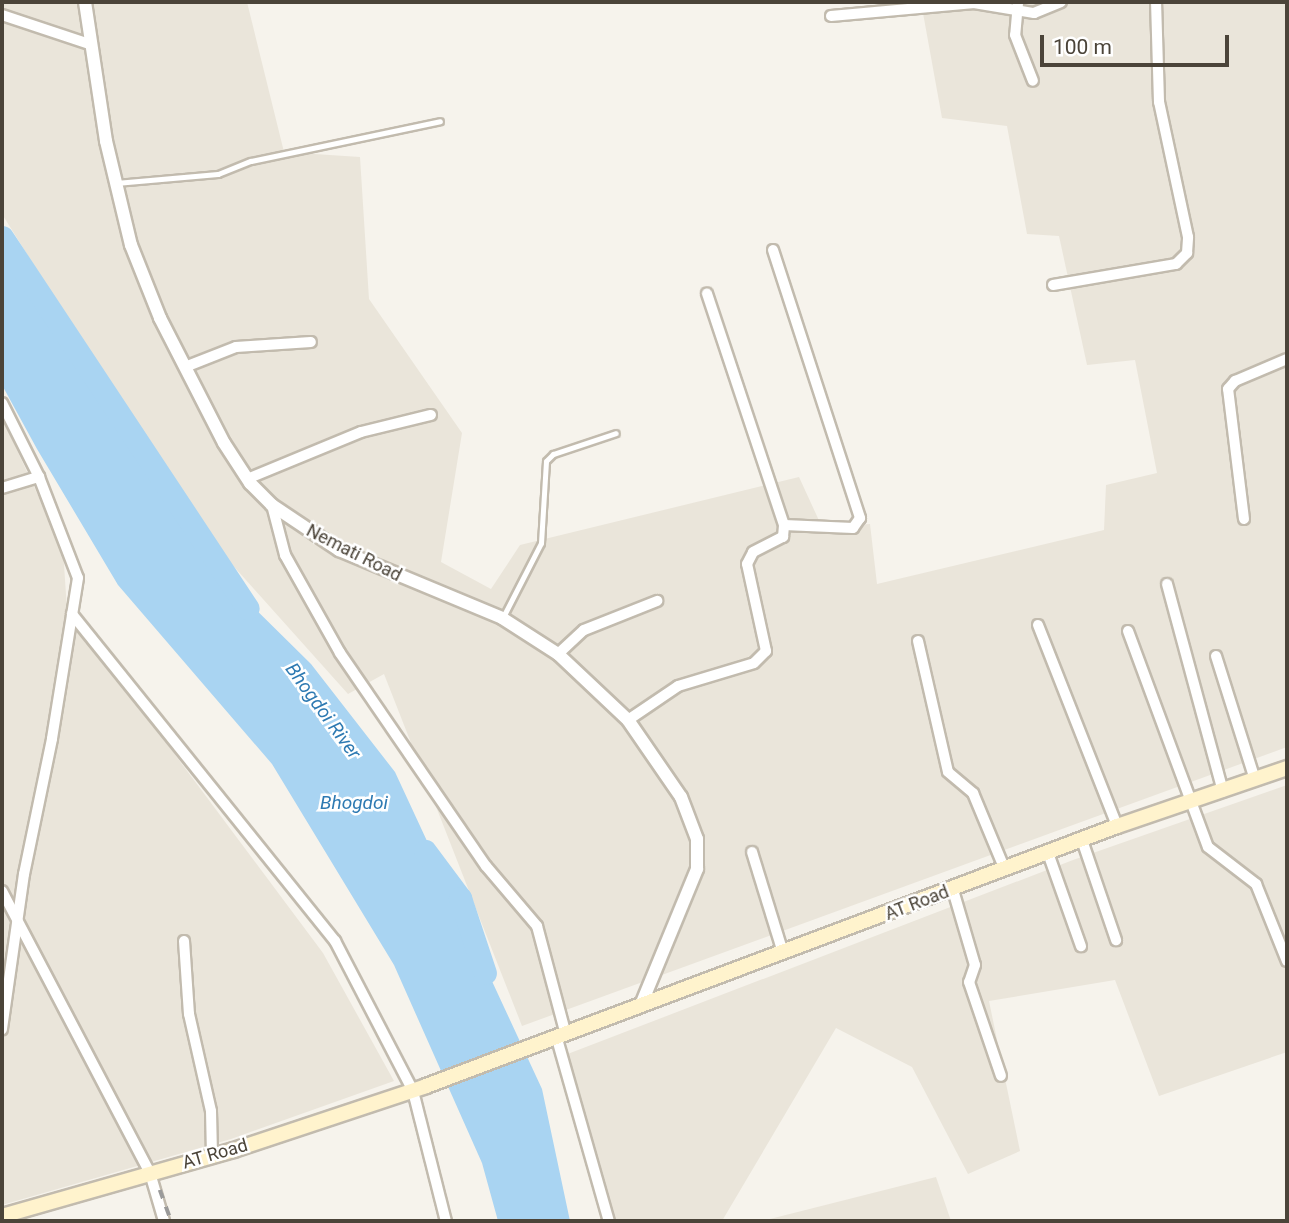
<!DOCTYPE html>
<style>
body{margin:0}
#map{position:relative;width:1289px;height:1223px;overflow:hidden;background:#f6f3ec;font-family:Roboto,sans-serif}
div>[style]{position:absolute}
.residential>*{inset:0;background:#eae5da}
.water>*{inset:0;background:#a9d4f2}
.river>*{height:23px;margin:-11.5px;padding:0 11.5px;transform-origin:11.5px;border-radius:11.5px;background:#a9d4f2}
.roads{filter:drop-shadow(2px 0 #c2bbae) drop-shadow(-2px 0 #c2bbae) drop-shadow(0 2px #c2bbae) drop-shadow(0 -2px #c2bbae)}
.service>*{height:5px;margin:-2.5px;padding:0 2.5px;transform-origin:2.5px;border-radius:2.5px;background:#fff}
.minor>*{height:10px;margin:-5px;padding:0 5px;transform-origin:5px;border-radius:5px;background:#fff}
.tertiary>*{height:12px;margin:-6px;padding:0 6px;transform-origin:6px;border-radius:6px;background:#fff}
.secondary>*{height:14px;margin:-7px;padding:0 7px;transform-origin:7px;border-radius:7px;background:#fff3cd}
.rail>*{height:3.5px;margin-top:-1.75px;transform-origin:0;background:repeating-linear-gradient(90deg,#9a9a9a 0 9px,transparent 0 18px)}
span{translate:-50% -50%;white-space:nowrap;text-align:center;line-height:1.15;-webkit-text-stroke:5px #fff;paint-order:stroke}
.street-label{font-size:18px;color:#4b4439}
.water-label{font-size:19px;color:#2e7ab2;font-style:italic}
.frame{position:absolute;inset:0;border:4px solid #4b4439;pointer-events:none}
.scale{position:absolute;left:1040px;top:35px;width:189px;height:32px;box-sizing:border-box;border:4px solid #4b4439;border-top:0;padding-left:9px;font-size:21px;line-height:24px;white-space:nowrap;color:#4b4439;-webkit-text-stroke:5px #fff;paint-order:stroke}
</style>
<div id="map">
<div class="residential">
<div style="clip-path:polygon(2px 2px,247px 2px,284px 152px,360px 157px,369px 299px,462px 433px,441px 562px,491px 589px,520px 545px,799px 477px,822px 527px,870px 524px,877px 584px,1104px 530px,1106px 485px,1157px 473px,1135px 360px,1087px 365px,1059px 236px,1027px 234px,1007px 126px,942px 118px,921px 2px,1287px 2px,1287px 747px,522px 1026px,384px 674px,348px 694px,194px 522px,2px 214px)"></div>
<div style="clip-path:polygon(2px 418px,63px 549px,67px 610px,323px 953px,394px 1081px,231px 1139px,2px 1205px)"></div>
<div style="clip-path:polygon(1287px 785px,1287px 1052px,1159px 1096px,1115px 980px,989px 1001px,1020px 1151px,968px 1174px,912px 1067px,836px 1028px,722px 1221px,609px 1221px,565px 1055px,1073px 860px)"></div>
<div style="clip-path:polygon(936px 1177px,951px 1221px,762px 1221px)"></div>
</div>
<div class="water">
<div style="clip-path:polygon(2px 232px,36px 297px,165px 500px,222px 576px,311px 664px,395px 772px,542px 1089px,570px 1221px,498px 1221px,482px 1163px,394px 965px,272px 764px,118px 585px,37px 449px,2px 385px)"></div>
</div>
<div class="river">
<div style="left:2px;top:237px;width:445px;rotate:56.5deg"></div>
<div style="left:425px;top:851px;width:59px;rotate:53.3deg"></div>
<div style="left:460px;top:898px;width:79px;rotate:71.6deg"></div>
</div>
<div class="roads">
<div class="service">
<div style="left:116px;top:183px;width:102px;rotate:-5deg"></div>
<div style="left:218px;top:174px;width:35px;rotate:-22deg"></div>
<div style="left:251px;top:161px;width:193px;rotate:-11.9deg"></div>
<div style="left:503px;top:617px;width:83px;rotate:-62.8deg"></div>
<div style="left:541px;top:543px;width:82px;rotate:-86.5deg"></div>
<div style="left:546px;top:461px;width:10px;rotate:-45deg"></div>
<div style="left:553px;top:454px;width:66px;rotate:-18.4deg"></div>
</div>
<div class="minor">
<div style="left:1018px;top:3px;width:32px;rotate:95deg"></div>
<div style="left:1015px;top:35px;width:49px;rotate:68.6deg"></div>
<div style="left:2px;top:15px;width:92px;rotate:18.4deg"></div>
<div style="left:831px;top:16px;width:144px;rotate:-5.2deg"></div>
<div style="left:974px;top:3px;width:61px;rotate:9.5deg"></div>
<div style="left:1034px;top:13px;width:29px;rotate:-22deg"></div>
<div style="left:773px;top:250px;width:282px;rotate:72deg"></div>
<div style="left:860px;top:518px;width:12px;rotate:125deg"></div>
<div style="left:853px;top:528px;width:69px;rotate:-177.5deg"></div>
<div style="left:1053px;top:285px;width:125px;rotate:-9.7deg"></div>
<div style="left:1176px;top:264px;width:16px;rotate:-45deg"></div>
<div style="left:1187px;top:253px;width:16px;rotate:-86deg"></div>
<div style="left:1188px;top:237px;width:138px;rotate:-102.1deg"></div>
<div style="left:1159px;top:102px;width:100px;rotate:-91.7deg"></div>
<div style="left:185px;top:367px;width:55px;rotate:-21.4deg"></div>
<div style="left:236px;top:347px;width:75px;rotate:-3.8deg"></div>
<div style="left:2px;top:403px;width:83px;rotate:63.4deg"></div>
<div style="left:39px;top:477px;width:108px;rotate:68.9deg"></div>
<div style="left:78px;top:578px;width:163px;rotate:99.2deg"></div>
<div style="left:52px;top:739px;width:138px;rotate:101.7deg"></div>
<div style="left:24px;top:874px;width:157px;rotate:98.1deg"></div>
<div style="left:247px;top:479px;width:123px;rotate:-22.4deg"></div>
<div style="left:361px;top:432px;width:72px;rotate:-13.7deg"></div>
<div style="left:2px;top:488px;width:39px;rotate:-17deg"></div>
<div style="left:272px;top:505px;width:52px;rotate:75.4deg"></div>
<div style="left:285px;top:555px;width:112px;rotate:60.7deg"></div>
<div style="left:340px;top:653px;width:258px;rotate:55.6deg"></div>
<div style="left:486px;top:866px;width:79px;rotate:49.6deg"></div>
<div style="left:537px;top:926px;width:113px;rotate:75.1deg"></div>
<div style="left:1244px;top:519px;width:131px;rotate:-97deg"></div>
<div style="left:1228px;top:389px;width:11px;rotate:-49deg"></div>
<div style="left:1235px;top:381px;width:56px;rotate:-22.9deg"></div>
<div style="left:1167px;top:584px;width:215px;rotate:74.9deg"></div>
<div style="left:72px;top:614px;width:420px;rotate:51.2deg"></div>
<div style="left:335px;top:941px;width:169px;rotate:62.5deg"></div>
<div style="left:413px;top:1091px;width:134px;rotate:75.8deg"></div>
<div style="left:1038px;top:625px;width:216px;rotate:68.5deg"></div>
<div style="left:1128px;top:631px;width:230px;rotate:69.7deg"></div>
<div style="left:1208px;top:847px;width:61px;rotate:37.6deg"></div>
<div style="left:1256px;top:884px;width:83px;rotate:68.1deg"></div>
<div style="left:918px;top:641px;width:134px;rotate:77.1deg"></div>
<div style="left:948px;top:772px;width:33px;rotate:40deg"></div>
<div style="left:973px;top:793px;width:83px;rotate:67.4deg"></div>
<div style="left:558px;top:654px;width:35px;rotate:-43deg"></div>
<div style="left:584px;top:630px;width:79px;rotate:-21.7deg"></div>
<div style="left:1216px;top:656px;width:130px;rotate:72.5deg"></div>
<div style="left:628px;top:720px;width:60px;rotate:-34.2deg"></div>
<div style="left:678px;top:686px;width:79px;rotate:-16.8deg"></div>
<div style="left:754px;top:663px;width:17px;rotate:-45deg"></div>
<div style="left:766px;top:651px;width:89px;rotate:-102.3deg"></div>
<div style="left:747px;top:564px;width:13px;rotate:-63deg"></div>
<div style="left:753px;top:552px;width:34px;rotate:-27deg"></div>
<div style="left:783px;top:537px;width:12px;rotate:-85deg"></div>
<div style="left:784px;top:525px;width:244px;rotate:-108.4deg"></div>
<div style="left:1082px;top:840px;width:106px;rotate:71.2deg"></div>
<div style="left:752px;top:852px;width:106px;rotate:72.9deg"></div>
<div style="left:1048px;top:853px;width:99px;rotate:70.5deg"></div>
<div style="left:953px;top:890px;width:78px;rotate:73.7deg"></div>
<div style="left:975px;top:965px;width:18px;rotate:109deg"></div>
<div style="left:969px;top:982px;width:99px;rotate:71.2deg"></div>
<div style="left:2px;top:891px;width:318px;rotate:62.3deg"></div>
<div style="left:150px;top:1173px;width:50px;rotate:73.7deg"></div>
<div style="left:184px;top:941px;width:73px;rotate:86.1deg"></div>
<div style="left:189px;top:1014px;width:99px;rotate:77.2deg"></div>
<div style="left:211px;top:1111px;width:45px;rotate:88.7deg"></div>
<div style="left:557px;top:1039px;width:189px;rotate:74.1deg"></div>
</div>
<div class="tertiary">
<div style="left:85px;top:2px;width:141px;rotate:81.4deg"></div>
<div style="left:106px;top:141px;width:107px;rotate:76.5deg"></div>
<div style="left:131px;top:245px;width:79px;rotate:68.3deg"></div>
<div style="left:160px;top:318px;width:140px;rotate:62.9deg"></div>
<div style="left:224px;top:443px;width:48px;rotate:57deg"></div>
<div style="left:250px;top:483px;width:31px;rotate:45deg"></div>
<div style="left:272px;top:505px;width:81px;rotate:33.9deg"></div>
<div style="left:339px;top:550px;width:177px;rotate:22.6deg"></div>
<div style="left:502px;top:618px;width:67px;rotate:32.7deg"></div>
<div style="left:558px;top:654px;width:96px;rotate:43.3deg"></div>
<div style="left:628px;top:720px;width:93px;rotate:55.5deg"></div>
<div style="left:681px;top:797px;width:45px;rotate:69.1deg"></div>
<div style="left:697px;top:839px;width:30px;rotate:90deg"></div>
<div style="left:697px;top:869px;width:147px;rotate:112.4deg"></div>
</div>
<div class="secondary">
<div style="left:2px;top:1216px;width:241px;rotate:-15.9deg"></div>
<div style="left:234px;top:1150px;width:202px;rotate:-18.4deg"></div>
<div style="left:426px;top:1086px;width:738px;rotate:-20.62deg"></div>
<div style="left:1117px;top:826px;width:180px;rotate:-18.8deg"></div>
</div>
</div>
<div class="rail">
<div style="left:160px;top:1190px;width:33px;rotate:70deg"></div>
</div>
<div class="street-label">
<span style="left:354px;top:553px;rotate:27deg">Nemati Road</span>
<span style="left:917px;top:903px;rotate:-21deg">AT Road</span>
<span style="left:215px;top:1154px;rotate:-16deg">AT Road</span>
</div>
<div class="water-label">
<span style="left:323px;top:711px;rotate:54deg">Bhogdoi River</span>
<span style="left:354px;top:803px">Bhogdoi</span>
</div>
<div class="frame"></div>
<div class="scale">100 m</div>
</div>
